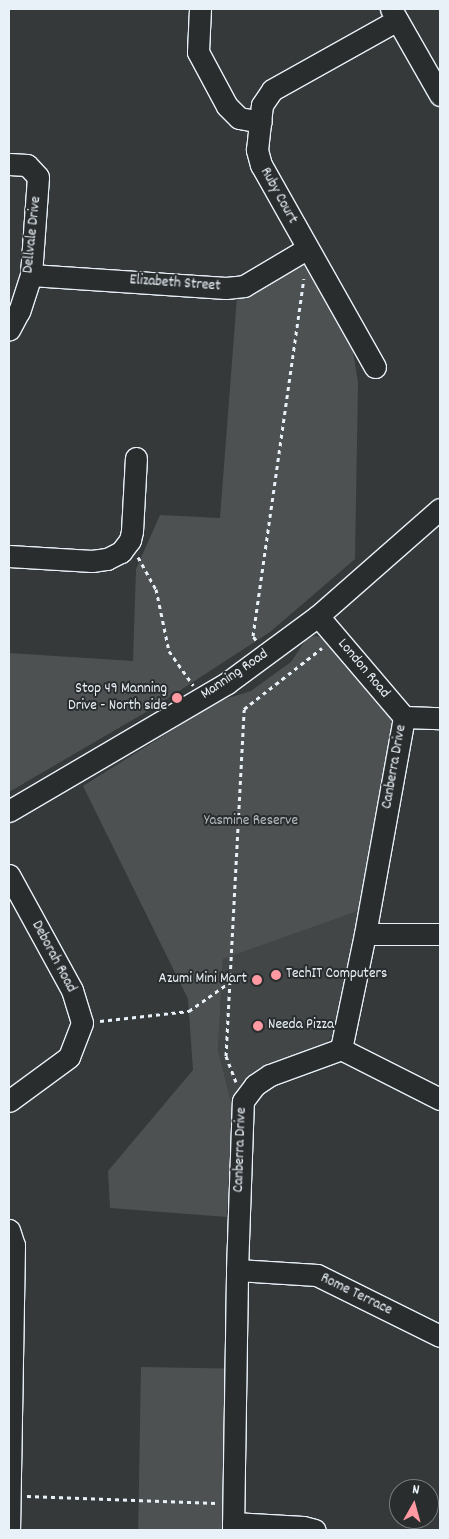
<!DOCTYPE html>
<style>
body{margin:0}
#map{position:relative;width:449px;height:1539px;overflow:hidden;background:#35393a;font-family:Dekko,sans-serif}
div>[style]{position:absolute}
.built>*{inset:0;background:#424647}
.green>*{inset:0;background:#4d5152;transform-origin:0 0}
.path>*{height:3px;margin-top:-1.5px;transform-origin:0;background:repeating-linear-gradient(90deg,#e8f1f8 0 4px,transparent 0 8px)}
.roads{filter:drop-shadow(1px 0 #e8f1f8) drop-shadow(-1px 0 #e8f1f8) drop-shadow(0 1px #e8f1f8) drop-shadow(0 -1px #e8f1f8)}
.minor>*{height:21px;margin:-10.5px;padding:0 10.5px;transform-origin:10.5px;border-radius:10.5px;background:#2a2d2e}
.dots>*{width:14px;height:14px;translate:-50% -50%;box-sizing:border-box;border:2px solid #2a2d2e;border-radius:50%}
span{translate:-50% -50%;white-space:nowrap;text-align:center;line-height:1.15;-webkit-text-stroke:4px #2a2d2e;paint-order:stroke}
.street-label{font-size:15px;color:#e8f1f8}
.poi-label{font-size:15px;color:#e8f1f8}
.right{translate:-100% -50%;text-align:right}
.left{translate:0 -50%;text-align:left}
.park-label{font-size:15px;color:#b2b9be}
.frame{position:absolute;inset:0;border:10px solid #e8f1f8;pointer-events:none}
.north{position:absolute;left:389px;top:1479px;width:50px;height:50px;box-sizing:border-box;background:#2a2d2e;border:1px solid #767b7f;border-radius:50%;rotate:7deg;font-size:14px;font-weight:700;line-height:20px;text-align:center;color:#e8f1f8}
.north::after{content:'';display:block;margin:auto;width:18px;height:22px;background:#ff9aa2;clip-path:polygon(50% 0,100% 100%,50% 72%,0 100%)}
</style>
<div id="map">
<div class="built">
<div style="clip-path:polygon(358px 911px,341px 1017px,333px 1036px,319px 1049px,247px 1080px,232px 1106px,218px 1050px,223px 959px)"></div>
</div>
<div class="green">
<div style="clip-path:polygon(305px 262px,353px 351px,358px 383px,355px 559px,270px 632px,153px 708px,9px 792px,9px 653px,133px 661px,136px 569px,160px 515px,220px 518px,237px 297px,251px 294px)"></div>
<div style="clip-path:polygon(315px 636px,325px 638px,389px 708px,392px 725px,358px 911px,223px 959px,218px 1050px,232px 1106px,227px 1217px,110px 1208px,108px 1171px,193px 1070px,188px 999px,83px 786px,219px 701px,251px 691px,291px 662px,307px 638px)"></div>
<div style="left:141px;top:1367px;width:84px;height:163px;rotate:1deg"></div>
</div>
<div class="path">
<div style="left:138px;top:557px;width:37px;rotate:61deg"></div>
<div style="left:156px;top:589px;width:63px;rotate:78.2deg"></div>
<div style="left:169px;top:651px;width:42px;rotate:54.8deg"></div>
<div style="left:256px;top:640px;width:5px;rotate:-127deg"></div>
<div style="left:253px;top:636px;width:361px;rotate:-81.9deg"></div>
<div style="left:100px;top:1021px;width:90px;rotate:-6.4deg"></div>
<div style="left:189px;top:1011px;width:50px;rotate:-35.3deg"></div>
<div style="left:236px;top:1082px;width:28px;rotate:-111deg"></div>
<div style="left:226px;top:1056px;width:347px;rotate:-87deg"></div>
<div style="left:244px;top:709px;width:99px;rotate:-38deg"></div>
<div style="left:27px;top:1496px;width:189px;rotate:2.1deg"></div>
</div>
<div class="roads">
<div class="minor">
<div style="left:200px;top:9px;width:43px;rotate:92.7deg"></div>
<div style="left:198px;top:52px;width:61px;rotate:61.8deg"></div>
<div style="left:227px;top:106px;width:17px;rotate:45deg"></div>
<div style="left:239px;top:118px;width:22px;rotate:10deg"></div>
<div style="left:391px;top:9px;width:99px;rotate:60.3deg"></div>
<div style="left:9px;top:164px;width:18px;rotate:3deg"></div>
<div style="left:27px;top:165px;width:16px;rotate:47deg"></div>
<div style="left:38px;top:177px;width:98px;rotate:94.1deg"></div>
<div style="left:31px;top:275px;width:38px;rotate:108deg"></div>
<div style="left:19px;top:311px;width:21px;rotate:118deg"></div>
<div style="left:31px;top:275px;width:195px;rotate:3.8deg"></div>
<div style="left:226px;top:288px;width:18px;rotate:-6deg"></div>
<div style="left:244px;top:286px;width:74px;rotate:-30.7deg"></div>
<div style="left:375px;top:367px;width:232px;rotate:-119.4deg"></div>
<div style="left:261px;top:165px;width:16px;rotate:-105deg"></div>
<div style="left:257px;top:150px;width:45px;rotate:-83.7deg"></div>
<div style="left:262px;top:105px;width:18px;rotate:-56deg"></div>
<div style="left:272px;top:90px;width:143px;rotate:-29.2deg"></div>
<div style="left:9px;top:556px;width:83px;rotate:3.4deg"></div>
<div style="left:92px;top:561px;width:15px;rotate:-8deg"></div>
<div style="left:107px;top:559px;width:16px;rotate:-27deg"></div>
<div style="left:121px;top:552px;width:15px;rotate:-53deg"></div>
<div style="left:130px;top:540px;width:9px;rotate:-77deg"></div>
<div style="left:132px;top:531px;width:73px;rotate:-86.9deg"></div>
<div style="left:318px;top:616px;width:133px;rotate:49.6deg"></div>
<div style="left:404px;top:717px;width:36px;rotate:2deg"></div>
<div style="left:9px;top:811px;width:253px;rotate:-30.4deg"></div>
<div style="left:227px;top:683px;width:113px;rotate:-36.4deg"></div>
<div style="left:318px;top:616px;width:162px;rotate:-41.3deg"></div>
<div style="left:9px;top:875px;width:131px;rotate:61.3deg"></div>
<div style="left:72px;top:990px;width:34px;rotate:73deg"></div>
<div style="left:82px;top:1023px;width:36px;rotate:111deg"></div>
<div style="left:69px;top:1057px;width:74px;rotate:143.7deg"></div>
<div style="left:365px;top:934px;width:75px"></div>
<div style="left:341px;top:1049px;width:117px;rotate:-78.2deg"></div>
<div style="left:365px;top:934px;width:220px;rotate:-79.8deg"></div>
<div style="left:341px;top:1049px;width:111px;rotate:26.8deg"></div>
<div style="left:9px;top:1230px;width:16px;rotate:72deg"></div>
<div style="left:14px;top:1245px;width:285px;rotate:91deg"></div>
<div style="left:237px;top:1270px;width:80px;rotate:3.6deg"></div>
<div style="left:317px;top:1275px;width:137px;rotate:26.4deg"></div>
<div style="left:233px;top:1523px;width:70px;rotate:3.3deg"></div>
<div style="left:303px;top:1527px;width:12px;rotate:14deg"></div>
<div style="left:233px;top:1530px;width:260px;rotate:-89.1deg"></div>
<div style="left:237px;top:1270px;width:169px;rotate:-88deg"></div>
<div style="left:243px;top:1101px;width:20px;rotate:-53deg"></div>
<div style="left:255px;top:1085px;width:18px;rotate:-34deg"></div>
<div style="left:270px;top:1075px;width:76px;rotate:-20.1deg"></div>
</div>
</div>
<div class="dots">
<div style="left:177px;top:698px;background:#ff9aa2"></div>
<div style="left:276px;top:975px;background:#ff9aa2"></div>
<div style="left:257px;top:980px;background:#ff9aa2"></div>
<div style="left:258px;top:1026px;background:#ff9aa2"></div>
</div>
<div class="street-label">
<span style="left:278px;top:196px;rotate:61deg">Ruby Court</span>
<span style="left:33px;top:235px;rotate:-84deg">Dellvale Drive</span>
<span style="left:175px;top:284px;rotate:4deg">Elizabeth Street</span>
<span style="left:363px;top:669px;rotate:50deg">London Road</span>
<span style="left:235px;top:675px;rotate:-34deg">Manning Road</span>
<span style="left:395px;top:767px;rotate:-80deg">Canberra Drive</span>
<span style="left:53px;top:957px;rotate:62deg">Deborah Road</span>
<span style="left:241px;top:1150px;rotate:-88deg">Canberra Drive</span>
<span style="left:356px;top:1295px;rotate:26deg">Rome Terrace</span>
</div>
<div class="poi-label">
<span class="right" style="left:167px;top:698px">Stop 49 Manning<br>Drive - North side</span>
<span class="left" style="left:286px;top:975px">TechIT Computers</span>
<span class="right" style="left:247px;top:980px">Azumi Mini Mart</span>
<span class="left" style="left:268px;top:1026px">Needa Pizza</span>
</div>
<div class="park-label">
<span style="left:251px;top:822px">Yasmine Reserve</span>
</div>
<div class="frame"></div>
<div class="north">N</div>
</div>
